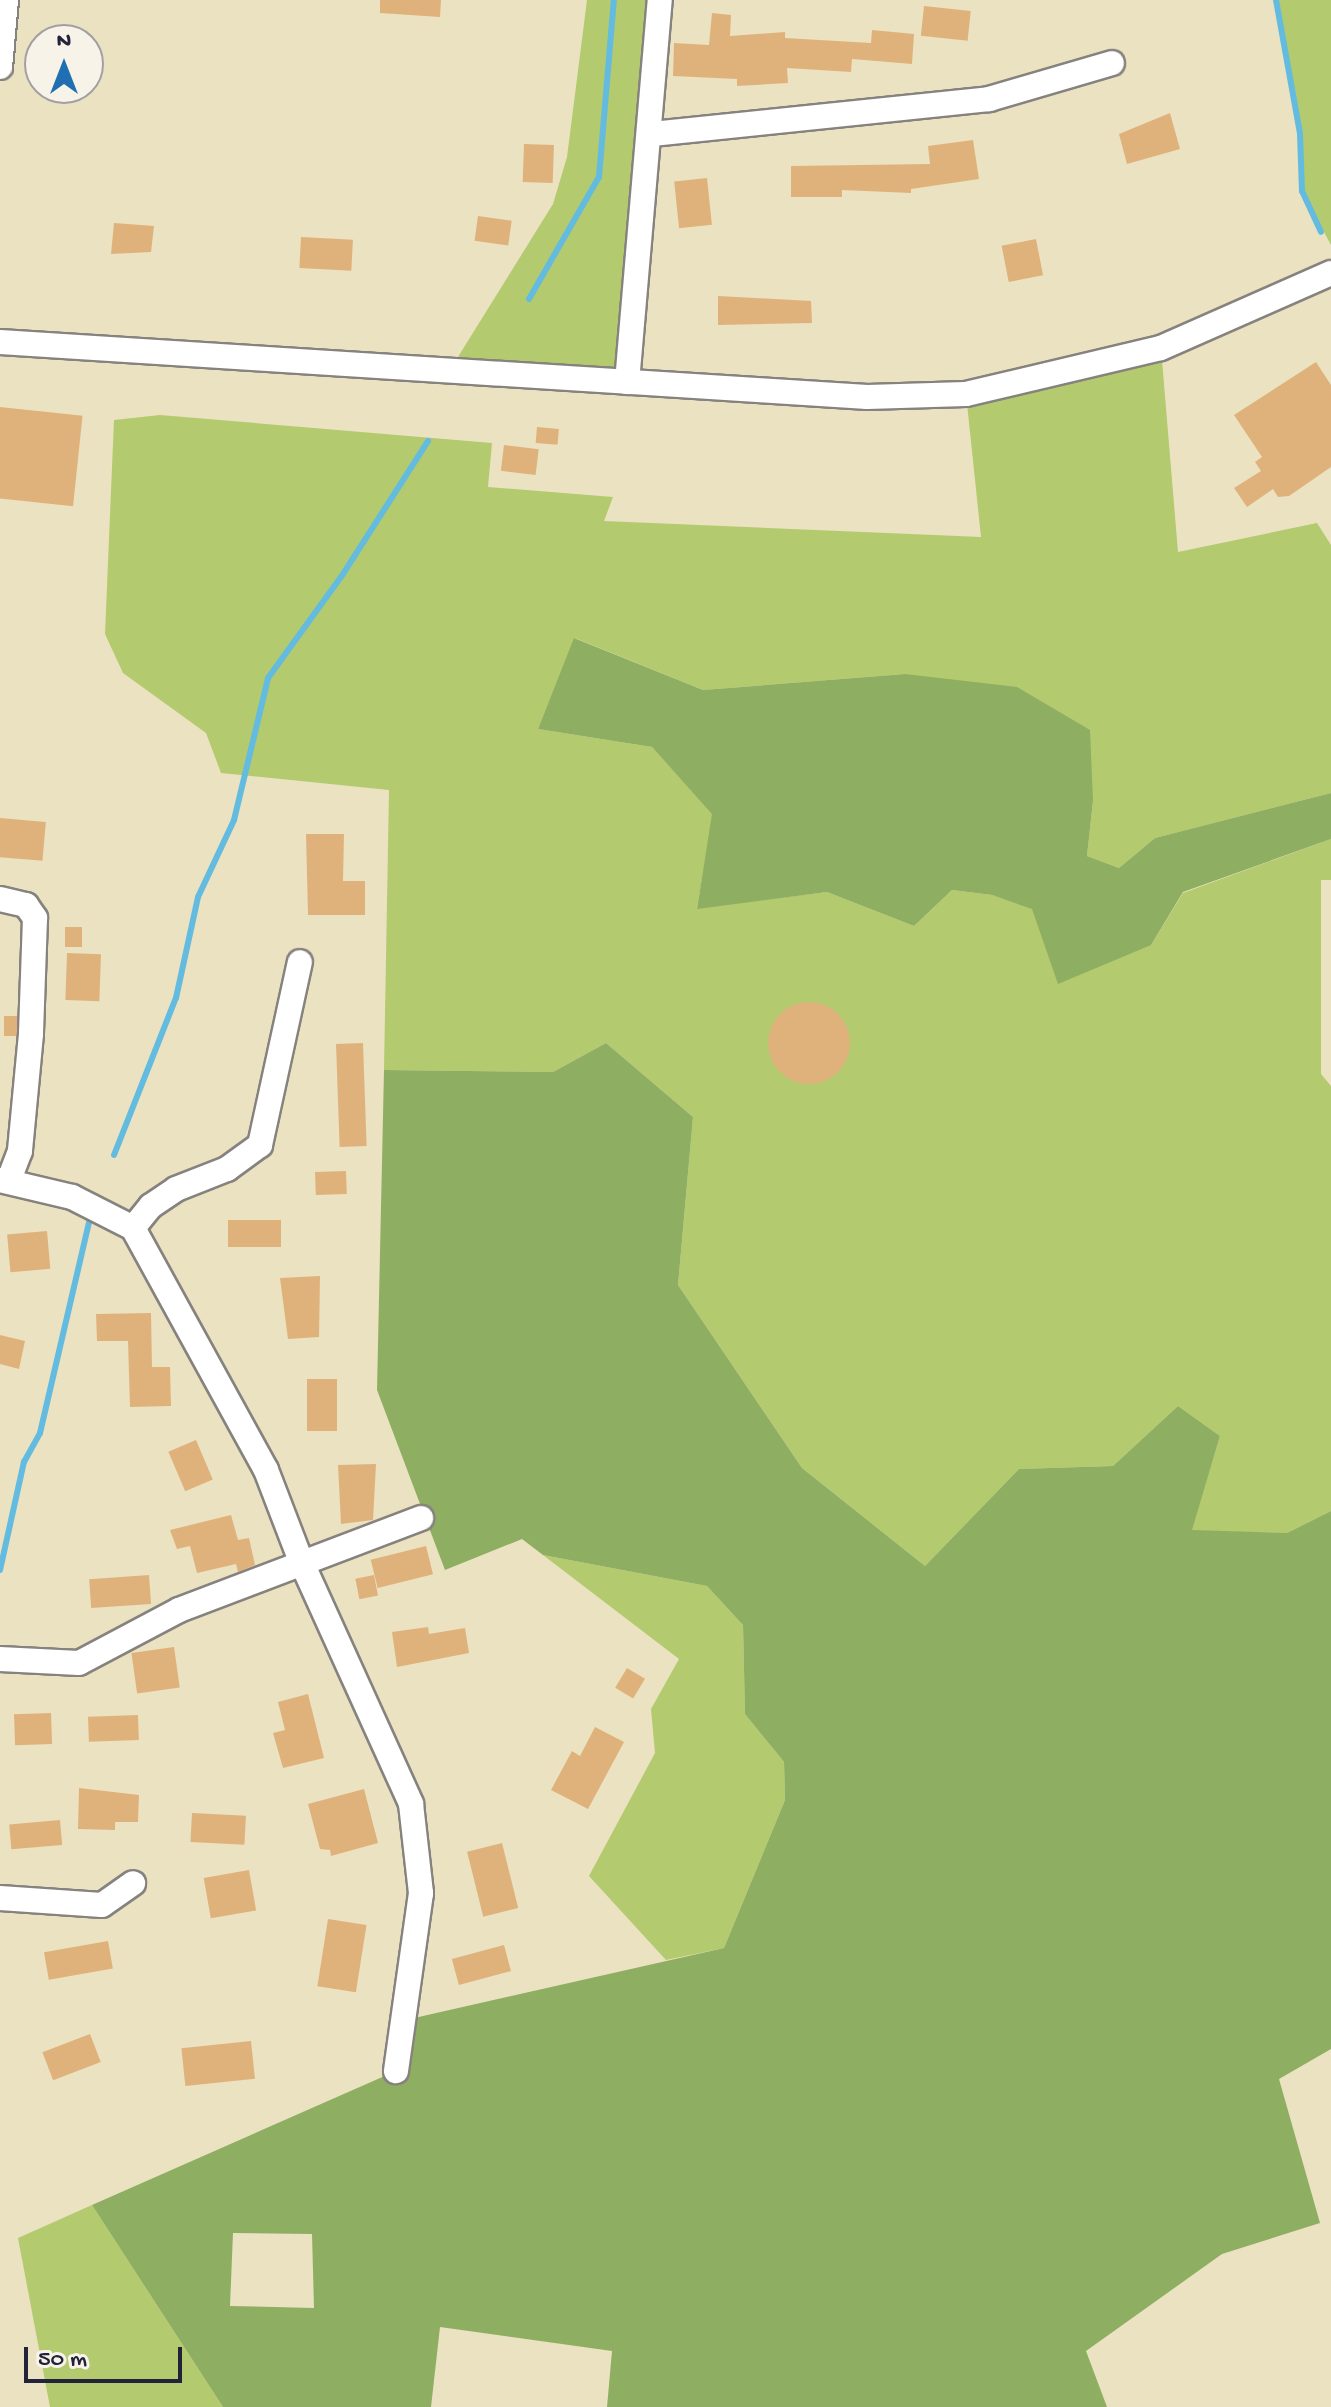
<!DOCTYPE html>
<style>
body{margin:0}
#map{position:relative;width:1331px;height:2407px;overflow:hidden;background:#ebe2c2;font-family:"Gochi Hand",sans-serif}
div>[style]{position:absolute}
.green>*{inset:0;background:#b3ca6f}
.forest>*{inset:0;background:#8eae62}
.stream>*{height:6px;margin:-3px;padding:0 3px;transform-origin:3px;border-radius:3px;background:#63bbe0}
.building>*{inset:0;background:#e0b27b;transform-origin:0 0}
.round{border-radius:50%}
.roads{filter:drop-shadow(2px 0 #86827e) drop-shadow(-2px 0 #86827e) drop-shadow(0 2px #86827e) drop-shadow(0 -2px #86827e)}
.minor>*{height:24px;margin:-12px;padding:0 12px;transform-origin:12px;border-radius:12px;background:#fff}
span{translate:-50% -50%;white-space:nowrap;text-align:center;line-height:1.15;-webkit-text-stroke:7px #f7f3e8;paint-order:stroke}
.north{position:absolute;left:24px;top:24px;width:80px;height:80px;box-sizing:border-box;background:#f7f3e8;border:2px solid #a29fa3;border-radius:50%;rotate:0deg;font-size:22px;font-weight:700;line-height:32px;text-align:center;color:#22223b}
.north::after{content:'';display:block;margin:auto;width:28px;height:36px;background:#1f6fb2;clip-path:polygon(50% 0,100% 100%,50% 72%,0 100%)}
.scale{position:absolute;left:24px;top:2347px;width:158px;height:36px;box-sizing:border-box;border:4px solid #22223b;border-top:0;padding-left:10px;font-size:24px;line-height:28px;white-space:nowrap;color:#22223b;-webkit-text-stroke:6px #f7f3e8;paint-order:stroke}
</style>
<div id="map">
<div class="green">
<div style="clip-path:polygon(587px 0,660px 0,627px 382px,448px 373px,553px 204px,567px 157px)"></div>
<div style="clip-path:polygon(1276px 0,1331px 0,1331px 245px,1302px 191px,1300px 134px)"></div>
<div style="clip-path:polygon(1161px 348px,1178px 552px,1317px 523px,1331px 545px,1331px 793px,1155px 838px,1119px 868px,1087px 856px,1093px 801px,905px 674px,703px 690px,575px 638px,538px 729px,652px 747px,713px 814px,697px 908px,827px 892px,914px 926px,952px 890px,992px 895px,1151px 945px,1183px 893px,1331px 839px,1331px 880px,1321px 880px,1321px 1074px,1331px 1086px,1331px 1511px,1287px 1533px,1191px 1531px,1220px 1436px,1178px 1406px,1113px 1466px,1019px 1469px,925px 1566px,802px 1468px,678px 1285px,693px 1117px,606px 1043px,553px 1072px,384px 1070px,389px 790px,221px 773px,206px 733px,123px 673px,105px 634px,114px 420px,160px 415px,492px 443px,488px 487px,613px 497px,604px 521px,981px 537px,966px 394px)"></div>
<div style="clip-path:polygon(543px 1555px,707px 1586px,743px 1625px,745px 1714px,784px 1762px,785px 1800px,724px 1948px,666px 1960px,589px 1876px,655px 1753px,651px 1709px,679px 1659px)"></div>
<div style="clip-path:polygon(92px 2205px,223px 2407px,50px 2407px,18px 2238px)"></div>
</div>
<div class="forest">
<div style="clip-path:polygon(574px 638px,703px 690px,905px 674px,1017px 687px,1090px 730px,1093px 801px,1087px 856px,1119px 868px,1155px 838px,1331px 793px,1331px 839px,1183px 892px,1151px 945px,1058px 984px,1032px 909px,992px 895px,952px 890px,914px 926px,827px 892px,697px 909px,712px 814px,652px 747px,538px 729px)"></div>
<div style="clip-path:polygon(evenodd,606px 1043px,693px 1117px,678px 1285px,802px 1468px,925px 1566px,1019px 1469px,1113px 1466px,1178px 1406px,1220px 1436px,1192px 1530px,1287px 1533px,1331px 1511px,1331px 2049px,1279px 2079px,1320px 2223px,1222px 2254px,1086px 2351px,1107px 2407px,607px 2407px,612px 2351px,440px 2327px,431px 2407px,223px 2407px,92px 2205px,396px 2071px,401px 2021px,724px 1948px,785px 1800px,784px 1762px,745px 1714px,743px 1625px,707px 1586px,543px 1555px,522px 1539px,445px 1570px,377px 1390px,384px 1070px,553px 1072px,606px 1043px,233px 2233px,312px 2234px,314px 2308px,230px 2306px,233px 2233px)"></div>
</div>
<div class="stream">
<div style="left:1276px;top:0;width:136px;rotate:79.8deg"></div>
<div style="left:1300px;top:134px;width:57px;rotate:88deg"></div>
<div style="left:1302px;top:191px;width:45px;rotate:65.1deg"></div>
<div style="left:529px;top:299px;width:141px;rotate:-60.2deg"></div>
<div style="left:599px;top:177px;width:178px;rotate:-85.2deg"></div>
<div style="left:114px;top:1155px;width:169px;rotate:-68.5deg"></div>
<div style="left:176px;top:998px;width:103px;rotate:-77.7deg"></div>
<div style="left:198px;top:897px;width:85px;rotate:-64.9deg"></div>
<div style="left:234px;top:820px;width:146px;rotate:-76.5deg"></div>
<div style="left:268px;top:678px;width:128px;rotate:-54.2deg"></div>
<div style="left:343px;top:574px;width:158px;rotate:-57.4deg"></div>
<div style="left:0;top:1570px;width:111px;rotate:-77.5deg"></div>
<div style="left:24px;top:1462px;width:33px;rotate:-61deg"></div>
<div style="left:40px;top:1433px;width:216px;rotate:-76.9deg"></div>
</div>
<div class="building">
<div style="clip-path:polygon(380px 0,441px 0,440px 17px,380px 13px)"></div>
<div style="left:924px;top:6px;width:47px;height:30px;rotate:6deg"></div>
<div style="clip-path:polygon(712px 13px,731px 15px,730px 36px,785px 32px,785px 38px,871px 43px,872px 30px,914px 34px,912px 64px,852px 59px,851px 72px,787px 68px,788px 83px,737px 86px,737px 79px,673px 76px,674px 43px,709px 45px)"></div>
<div style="clip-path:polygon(1170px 113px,1180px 149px,1127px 164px,1119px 134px)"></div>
<div style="clip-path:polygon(973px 140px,979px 179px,911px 189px,911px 193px,842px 190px,842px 197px,791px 197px,791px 166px,930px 164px,928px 146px)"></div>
<div style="left:524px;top:144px;width:30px;height:38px;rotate:2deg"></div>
<div style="left:707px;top:178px;width:47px;height:33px;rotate:84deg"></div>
<div style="left:478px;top:216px;width:34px;height:25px;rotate:8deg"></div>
<div style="clip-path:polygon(114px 223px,154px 226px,151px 252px,111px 254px)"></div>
<div style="left:301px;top:237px;width:52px;height:31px;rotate:3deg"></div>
<div style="left:1036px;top:239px;width:37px;height:35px;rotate:79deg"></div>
<div style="clip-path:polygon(718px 296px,811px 301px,812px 323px,718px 325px)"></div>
<div style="clip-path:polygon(1316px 362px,1331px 385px,1331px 467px,1289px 496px,1278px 497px,1273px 489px,1247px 507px,1234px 488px,1261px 471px,1255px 462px,1262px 457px,1234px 415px)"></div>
<div style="left:0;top:407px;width:83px;height:91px;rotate:6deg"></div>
<div style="left:537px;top:427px;width:22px;height:16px;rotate:5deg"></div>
<div style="left:504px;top:445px;width:35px;height:26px;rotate:7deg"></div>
<div style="left:0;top:818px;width:46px;height:39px;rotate:5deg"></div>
<div style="clip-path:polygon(306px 834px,344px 834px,343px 881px,365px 881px,365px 915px,308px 915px)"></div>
<div style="left:65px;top:927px;width:17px;height:20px"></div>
<div style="left:67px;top:953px;width:34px;height:47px;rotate:2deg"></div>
<div class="round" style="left:768px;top:1002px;width:82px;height:82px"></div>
<div style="left:4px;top:1016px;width:13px;height:20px"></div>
<div style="left:363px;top:1043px;width:103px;height:27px;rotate:88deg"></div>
<div style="left:346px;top:1171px;width:23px;height:31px;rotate:88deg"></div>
<div style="left:228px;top:1220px;width:53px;height:27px"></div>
<div style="left:47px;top:1231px;width:38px;height:40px;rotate:85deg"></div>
<div style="clip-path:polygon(320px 1276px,319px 1337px,288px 1339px,280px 1278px)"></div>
<div style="clip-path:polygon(151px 1313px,152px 1367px,170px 1367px,171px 1406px,130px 1407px,128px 1341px,97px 1341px,96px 1314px)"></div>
<div style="clip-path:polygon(0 1335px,25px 1341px,19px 1369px,0 1364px)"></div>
<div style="left:307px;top:1379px;width:30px;height:52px"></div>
<div style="left:196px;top:1440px;width:43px;height:30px;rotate:67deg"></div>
<div style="clip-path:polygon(376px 1464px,373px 1520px,341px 1524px,338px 1465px)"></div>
<div style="clip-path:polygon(231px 1515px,238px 1540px,249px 1538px,255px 1565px,238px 1572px,236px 1564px,197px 1573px,190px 1546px,177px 1549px,170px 1530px)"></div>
<div style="left:426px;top:1546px;width:29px;height:57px;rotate:76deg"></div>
<div style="left:149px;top:1575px;width:29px;height:60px;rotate:86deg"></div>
<div style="left:374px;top:1575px;width:21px;height:19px;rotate:79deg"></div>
<div style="clip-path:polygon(428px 1627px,429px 1634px,465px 1628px,469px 1653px,397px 1667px,392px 1632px)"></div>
<div style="left:174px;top:1647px;width:41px;height:43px;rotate:82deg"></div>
<div style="left:627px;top:1668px;width:21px;height:23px;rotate:31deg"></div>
<div style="clip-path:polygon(308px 1694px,324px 1758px,283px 1768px,273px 1733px,285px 1730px,278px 1702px)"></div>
<div style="left:51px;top:1713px;width:31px;height:37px;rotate:88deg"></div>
<div style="left:138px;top:1715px;width:25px;height:50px;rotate:88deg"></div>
<div style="clip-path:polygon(595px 1727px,624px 1742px,588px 1809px,551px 1790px,572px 1751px,580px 1756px)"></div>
<div style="clip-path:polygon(79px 1788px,139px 1795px,138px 1822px,115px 1822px,115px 1830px,78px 1829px)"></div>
<div style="clip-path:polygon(364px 1789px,378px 1843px,331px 1856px,330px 1850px,320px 1849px,308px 1804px)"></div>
<div style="left:192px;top:1813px;width:54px;height:29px;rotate:3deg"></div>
<div style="left:60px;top:1820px;width:25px;height:51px;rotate:85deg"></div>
<div style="left:502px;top:1843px;width:67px;height:36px;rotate:76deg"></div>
<div style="left:249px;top:1870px;width:41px;height:46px;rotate:80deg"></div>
<div style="left:328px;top:1919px;width:39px;height:68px;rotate:9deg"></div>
<div style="left:108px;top:1941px;width:28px;height:65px;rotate:80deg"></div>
<div style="left:504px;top:1945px;width:27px;height:54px;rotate:75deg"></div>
<div style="left:90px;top:2034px;width:30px;height:51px;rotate:69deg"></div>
<div style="left:251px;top:2041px;width:38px;height:70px;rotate:84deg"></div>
</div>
<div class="roads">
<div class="minor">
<div style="left:0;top:67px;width:67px;rotate:-84.9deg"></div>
<div style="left:652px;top:134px;width:339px;rotate:-5.9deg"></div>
<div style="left:989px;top:99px;width:128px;rotate:-16.3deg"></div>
<div style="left:0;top:342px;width:869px;rotate:3.63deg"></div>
<div style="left:867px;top:397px;width:99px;rotate:-1.7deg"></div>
<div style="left:966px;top:394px;width:200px;rotate:-13.3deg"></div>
<div style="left:1161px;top:348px;width:186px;rotate:-23.8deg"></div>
<div style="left:627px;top:382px;width:383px;rotate:-85.1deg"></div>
<div style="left:0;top:899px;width:27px;rotate:13deg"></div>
<div style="left:26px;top:905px;width:16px;rotate:55deg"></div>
<div style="left:35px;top:918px;width:116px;rotate:92deg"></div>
<div style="left:31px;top:1034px;width:118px;rotate:95.4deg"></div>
<div style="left:20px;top:1151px;width:31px;rotate:111deg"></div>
<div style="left:0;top:1180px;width:74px;rotate:13.3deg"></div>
<div style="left:72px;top:1197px;width:68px;rotate:26.9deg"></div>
<div style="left:133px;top:1228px;width:276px;rotate:61.2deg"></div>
<div style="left:266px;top:1470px;width:97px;rotate:69deg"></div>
<div style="left:301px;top:1561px;width:267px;rotate:65.6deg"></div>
<div style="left:411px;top:1804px;width:90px;rotate:83.6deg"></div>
<div style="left:421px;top:1893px;width:180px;rotate:98deg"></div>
<div style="left:133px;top:1228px;width:28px;rotate:-51deg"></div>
<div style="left:151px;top:1206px;width:30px;rotate:-34deg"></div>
<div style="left:176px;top:1189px;width:55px;rotate:-21.4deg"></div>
<div style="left:227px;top:1169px;width:41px;rotate:-36deg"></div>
<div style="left:260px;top:1145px;width:187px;rotate:-77.7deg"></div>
<div style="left:0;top:1659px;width:79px;rotate:2.9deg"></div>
<div style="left:79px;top:1663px;width:113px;rotate:-27.9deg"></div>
<div style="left:179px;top:1610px;width:259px;rotate:-20.8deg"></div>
<div style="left:0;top:1898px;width:102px;rotate:3.9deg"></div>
<div style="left:102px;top:1905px;width:38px;rotate:-35deg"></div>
</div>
</div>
<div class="north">N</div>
<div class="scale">50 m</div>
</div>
